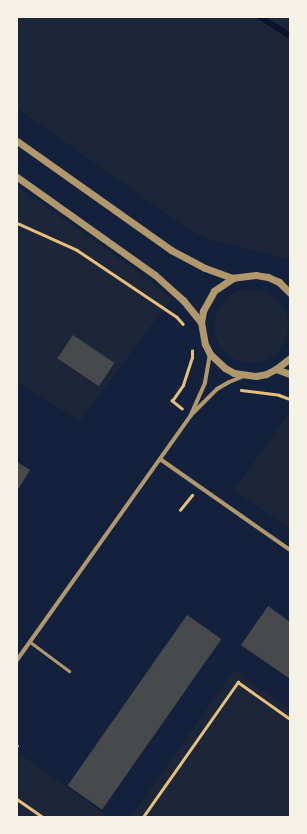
<!DOCTYPE html>
<style>
body{margin:0}
#map{position:relative;width:307px;height:834px;overflow:hidden;background:#14213d;font-family:Overpass,sans-serif}
div>[style]{position:absolute}
.green>*{inset:0;background:#1d2539}
.round{border-radius:50%}
.stream>*{height:6px;margin:-3px;padding:0 3px;transform-origin:3px;border-radius:3px;background:#0b132b}
.building>*{inset:0;background:#48494c;transform-origin:0 0}
.path>*{height:2.5px;margin:-1.25px;padding:0 1.25px;transform-origin:1.25px;border-radius:1.25px;background:#e5c07b}
.service>*{height:3px;margin:-1.5px;padding:0 1.5px;transform-origin:1.5px;border-radius:1.5px;background:#b1986c}
.minor>*{height:4px;margin:-2px;padding:0 2px;transform-origin:2px;border-radius:2px;background:#b1986c}
.tertiary>*{height:7px;margin:-3.5px;padding:0 3.5px;transform-origin:3.5px;border-radius:3.5px;background:#b1986c}
span{translate:-50% -50%;white-space:nowrap;text-align:center;line-height:1.15;-webkit-text-stroke:3px #f6f1e7;paint-order:stroke}
.frame{position:absolute;inset:0;border:18px solid #f6f1e7;pointer-events:none}
</style>
<div id="map">
<div class="green">
<div style="clip-path:polygon(17px 17px,290px 17px,290px 260px,213px 241px,188px 229px,17px 108px)"></div>
<div style="clip-path:polygon(17px 186px,150px 280px,171px 299px,80px 421px,17px 382px)"></div>
<div class="round" style="left:214px;top:289px;width:74px;height:74px"></div>
<div style="clip-path:polygon(290px 412px,290px 529px,234px 490px)"></div>
<div style="clip-path:polygon(234px 670px,290px 709px,290px 817px,131px 817px)"></div>
<div style="clip-path:polygon(17px 752px,109px 817px,17px 817px)"></div>
</div>
<div class="stream">
<div style="left:260px;top:17px;width:36px;rotate:32deg"></div>
</div>
<div class="building">
<div style="left:73px;top:335px;width:50px;height:28px;rotate:34deg"></div>
<div style="clip-path:polygon(17px 462px,30px 470px,17px 491px)"></div>
<div style="clip-path:polygon(268px 606px,290px 622px,290px 679px,241px 645px)"></div>
<div style="left:187px;top:615px;width:42px;height:208px;rotate:35deg"></div>
</div>
<div class="path">
<div style="left:17px;top:223px;width:66px;rotate:24.2deg"></div>
<div style="left:77px;top:250px;width:120px;rotate:33.8deg"></div>
<div style="left:177px;top:317px;width:9px;rotate:49deg"></div>
<div style="left:241px;top:390px;width:38px;rotate:7deg"></div>
<div style="left:279px;top:395px;width:12px;rotate:20deg"></div>
<div style="left:182px;top:409px;width:13px;rotate:-141deg"></div>
<div style="left:172px;top:401px;width:19px;rotate:-55deg"></div>
<div style="left:183px;top:385px;width:28px;rotate:-72deg"></div>
<div style="left:192px;top:358px;width:7px;rotate:-90deg"></div>
<div style="left:180px;top:510px;width:19px;rotate:-51deg"></div>
<div style="left:17px;top:746px;width:1px"></div>
<div style="left:17px;top:799px;width:32px;rotate:35deg"></div>
<div style="left:143px;top:817px;width:165px;rotate:-54.9deg"></div>
<div style="left:238px;top:682px;width:64px;rotate:35.4deg"></div>
</div>
<div class="service">
<div style="left:30px;top:642px;width:49px;rotate:36.6deg"></div>
</div>
<div class="minor">
<div style="left:210px;top:354px;width:29px;rotate:100deg"></div>
<div style="left:205px;top:383px;width:35px;rotate:114deg"></div>
<div style="left:191px;top:415px;width:37px;rotate:-45deg"></div>
<div style="left:217px;top:389px;width:14px;rotate:-30deg"></div>
<div style="left:229px;top:382px;width:16px;rotate:-22deg"></div>
<div style="left:160px;top:459px;width:159px;rotate:35deg"></div>
<div style="left:17px;top:660px;width:301px;rotate:-54.6deg"></div>
</div>
<div class="tertiary">
<div style="left:17px;top:141px;width:189px;rotate:35.3deg"></div>
<div style="left:171px;top:250px;width:38px;rotate:28deg"></div>
<div style="left:205px;top:268px;width:30px;rotate:20deg"></div>
<div style="left:17px;top:177px;width:169px;rotate:35.4deg"></div>
<div style="left:155px;top:275px;width:38px;rotate:42deg"></div>
<div style="left:183px;top:300px;width:28px;rotate:51deg"></div>
<div style="left:290px;top:293px;width:16px;rotate:-135deg"></div>
<div style="left:279px;top:282px;width:12px;rotate:-156deg"></div>
<div style="left:268px;top:277px;width:12px;rotate:-171deg"></div>
<div style="left:256px;top:275px;width:23px;rotate:173deg"></div>
<div style="left:233px;top:278px;width:23px;rotate:146deg"></div>
<div style="left:214px;top:291px;width:23px;rotate:119deg"></div>
<div style="left:203px;top:311px;width:11px;rotate:100deg"></div>
<div style="left:201px;top:322px;width:22px;rotate:80deg"></div>
<div style="left:205px;top:344px;width:11px;rotate:63deg"></div>
<div style="left:210px;top:354px;width:21px;rotate:43deg"></div>
<div style="left:225px;top:368px;width:10px;rotate:29deg"></div>
<div style="left:234px;top:373px;width:22px;rotate:8deg"></div>
<div style="left:256px;top:376px;width:10px;rotate:-11deg"></div>
<div style="left:266px;top:374px;width:11px;rotate:-27deg"></div>
<div style="left:276px;top:369px;width:18px;rotate:-38deg"></div>
<div style="left:276px;top:369px;width:15px;rotate:20deg"></div>
</div>
<div class="frame"></div>
</div>
